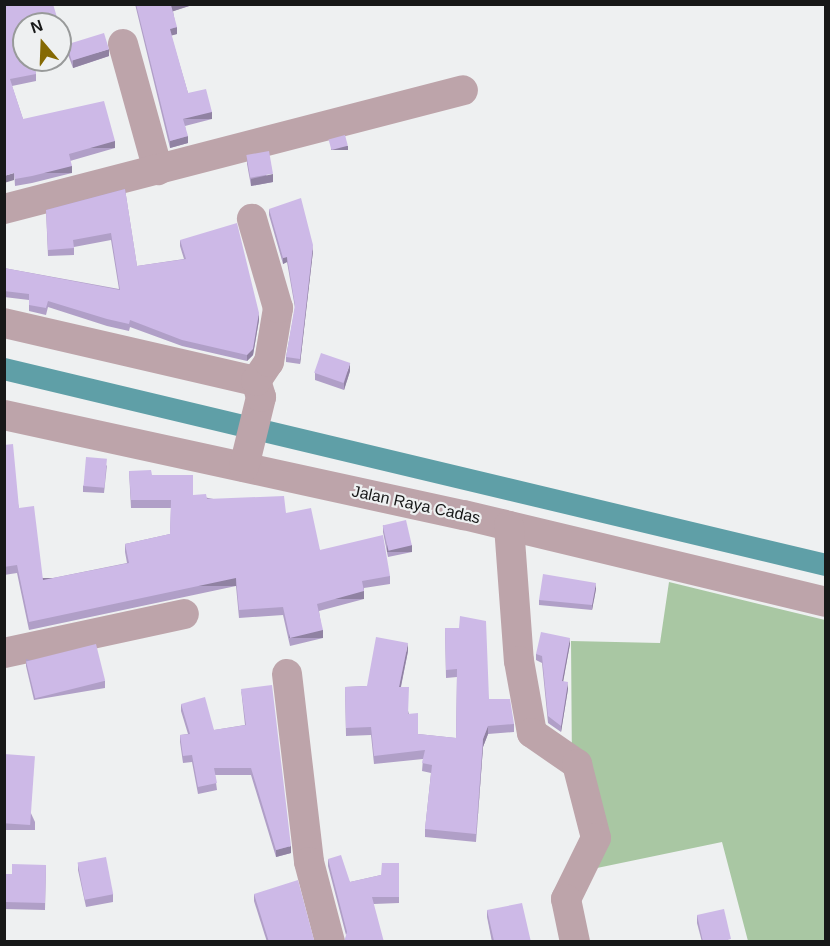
<!DOCTYPE html>
<style>
body{margin:0}
#map{position:relative;width:830px;height:946px;overflow:hidden;background:#eef0f1;font-family:Helvetica,sans-serif}
div>[style]{position:absolute}
.green>*{inset:0;background:#a9c7a3}
.canal>*{height:22px;margin:-11px;padding:0 11px;transform-origin:11px;border-radius:11px;background:#5f9fa7}
.minor>*{height:30px;margin:-15px;padding:0 15px;transform-origin:15px;border-radius:15px;background:#bda4aa}
.wall>*{inset:0;background:#b09fc7}
.shaded-wall>*{inset:0;background:#9082a2;transform-origin:0 0}
.building>*{inset:0;background:#cdb9e7;transform-origin:0 0}
span{translate:-50% -50%;white-space:nowrap;text-align:center;line-height:1.15;-webkit-text-stroke:4.5px #eef0f1;paint-order:stroke}
.street-label{font-size:16px;color:#171818}
.frame{position:absolute;inset:0;border:6px solid #171818;pointer-events:none}
.north{position:absolute;left:12px;top:12px;width:60px;height:60px;box-sizing:border-box;background:#eef0f1;border:2px solid #989a9a;border-radius:50%;rotate:341deg;font-size:16px;font-weight:700;line-height:24px;text-align:center;color:#171818}
.north::after{content:'';display:block;margin:auto;width:21px;height:27px;background:#856903;clip-path:polygon(50% 0,100% 100%,50% 72%,0 100%)}
</style>
<div id="map">
<div class="green">
<div style="clip-path:polygon(669px 582px,825px 620px,825px 941px,748px 941px,722px 842px,597px 868px,572px 767px,571px 641px,660px 643px)"></div>
</div>
<div class="canal">
<div style="left:4px;top:369px;width:845px;rotate:13.41deg"></div>
</div>
<div class="minor">
<div style="left:123px;top:44px;width:131px;rotate:74.5deg"></div>
<div style="left:4px;top:209px;width:474px;rotate:-14.5deg"></div>
<div style="left:4px;top:323px;width:259px;rotate:13deg"></div>
<div style="left:4px;top:415px;width:471px;rotate:12.3deg"></div>
<div style="left:464px;top:515px;width:372px;rotate:13.5deg"></div>
<div style="left:244px;top:467px;width:72px;rotate:-76.3deg"></div>
<div style="left:261px;top:397px;width:17px;rotate:-107deg"></div>
<div style="left:256px;top:381px;width:23px;rotate:-56deg"></div>
<div style="left:269px;top:362px;width:55px;rotate:-80.5deg"></div>
<div style="left:278px;top:308px;width:93px;rotate:-106.3deg"></div>
<div style="left:509px;top:526px;width:135px;rotate:85.8deg"></div>
<div style="left:519px;top:661px;width:73px;rotate:79.8deg"></div>
<div style="left:532px;top:733px;width:55px;rotate:34.6deg"></div>
<div style="left:577px;top:764px;width:76px;rotate:75.6deg"></div>
<div style="left:596px;top:838px;width:68px;rotate:116.2deg"></div>
<div style="left:566px;top:899px;width:44px;rotate:78.2deg"></div>
<div style="left:4px;top:653px;width:184px;rotate:-12.2deg"></div>
<div style="left:287px;top:674px;width:189px;rotate:83.3deg"></div>
<div style="left:309px;top:862px;width:83px;rotate:75.3deg"></div>
</div>
<div class="wall">
<div style="clip-path:polygon(4px 4px,24px 24px,36px 74px,36px 81px,12px 86px,23px 119px,115px 148px,70px 161px,72px 173px,32px 183px,15px 186px)"></div>
<div style="clip-path:polygon(135px 4px,196px 4px,173px 11px,177px 34px,171px 35px,188px 93px,212px 119px,185px 126px,188px 143px,170px 148px)"></div>
<div style="clip-path:polygon(67px 44px,109px 56px,73px 68px,67px 52px)"></div>
<div style="clip-path:polygon(247px 156px,273px 182px,251px 186px,247px 164px)"></div>
<div style="clip-path:polygon(125px 189px,137px 266px,184px 259px,180px 246px,180px 240px,259px 320px,253px 355px,247px 361px,182px 346px,130px 327px,129px 331px,107px 326px,48px 307px,46px 315px,29px 311px,29px 300px,4px 297px,4px 268px,119px 289px,111px 240px,74px 247px,74px 255px,48px 256px,46px 210px)"></div>
<div style="clip-path:polygon(269px 209px,313px 251px,300px 364px,286px 362px,286px 357px,295px 308px,287px 262px,283px 264px,269px 215px)"></div>
<div style="clip-path:polygon(350px 371px,344px 390px,315px 380px,315px 373px)"></div>
<div style="clip-path:polygon(4px 445px,19px 508px,43px 580px,127px 563px,125px 552px,125px 544px,170px 534px,171px 508px,131px 508px,129px 471px,152px 475px,193px 495px,286px 513px,320px 550px,390px 576px,390px 584px,364px 588px,364px 599px,319px 611px,323px 638px,290px 646px,283px 615px,239px 618px,236px 586px,29px 630px,17px 573px,4px 575px)"></div>
<div style="clip-path:polygon(107px 465px,104px 493px,83px 492px,83px 486px)"></div>
<div style="clip-path:polygon(383px 525px,412px 552px,388px 557px,383px 532px)"></div>
<div style="clip-path:polygon(596px 589px,592px 610px,539px 605px,539px 600px)"></div>
<div style="clip-path:polygon(445px 628px,489px 699px,514px 724px,514px 732px,488px 734px,483px 747px,476px 842px,425px 837px,425px 829px,431px 773px,422px 771px,423px 759px,374px 764px,371px 735px,346px 736px,345px 687px,367px 686px,408px 651px,401px 687px,409px 714px,418px 734px,456px 738px,457px 677px,446px 678px)"></div>
<div style="clip-path:polygon(570px 644px,563px 681px,568px 689px,561px 732px,548px 723px,542px 663px,536px 660px,536px 654px)"></div>
<div style="clip-path:polygon(26px 659px,105px 681px,105px 688px,34px 700px,26px 666px)"></div>
<div style="clip-path:polygon(241px 689px,291px 853px,276px 857px,251px 775px,215px 775px,217px 790px,198px 794px,192px 762px,183px 763px,180px 742px,180px 735px,188px 734px,181px 711px,181px 704px,214px 730px,245px 725px)"></div>
<div style="clip-path:polygon(4px 754px,35px 822px,35px 830px,4px 830px)"></div>
<div style="clip-path:polygon(328px 859px,350px 882px,381px 875px,399px 863px,399px 903px,374px 904px,346px 935px,328px 866px)"></div>
<div style="clip-path:polygon(78px 863px,113px 894px,113px 902px,86px 907px,78px 870px)"></div>
<div style="clip-path:polygon(46px 865px,45px 910px,4px 909px,4px 874px,12px 874px)"></div>
<div style="clip-path:polygon(254px 894px,314px 940px,315px 942px,267px 942px,254px 901px)"></div>
<div style="clip-path:polygon(487px 910px,531px 942px,492px 942px,487px 917px)"></div>
<div style="clip-path:polygon(697px 915px,731px 942px,702px 942px,697px 923px)"></div>
</div>
<div class="shaded-wall">
<div style="clip-path:polygon(172px 4px,195px 4px,171px 12px,171px 5px)"></div>
<div style="clip-path:polygon(177px 27px,177px 34px,170px 36px,170px 29px)"></div>
<div style="clip-path:polygon(109px 49px,109px 56px,73px 68px,73px 60px)"></div>
<div style="left:212px;top:112px;width:7px;height:30px;rotate:90deg"></div>
<div style="clip-path:polygon(188px 136px,188px 143px,170px 148px,170px 141px)"></div>
<div style="left:115px;top:141px;width:7px;height:48px;rotate:90deg"></div>
<div style="left:348px;top:146px;width:4px;height:17px;rotate:90deg"></div>
<div style="left:72px;top:166px;width:7px;height:41px;rotate:90deg"></div>
<div style="clip-path:polygon(14px 173px,14px 180px,4px 183px,4px 176px)"></div>
<div style="clip-path:polygon(273px 174px,273px 182px,251px 186px,251px 179px)"></div>
<div style="clip-path:polygon(313px 245px,313px 251px,300px 364px,300px 359px)"></div>
<div style="clip-path:polygon(287px 257px,287px 262px,283px 264px,283px 258px)"></div>
<div style="clip-path:polygon(259px 313px,259px 320px,253px 355px,247px 361px,247px 355px)"></div>
<div style="clip-path:polygon(350px 363px,350px 371px,344px 390px,344px 383px)"></div>
<div style="left:412px;top:545px;width:7px;height:25px;rotate:90deg"></div>
<div style="left:236px;top:578px;width:8px;height:212px;rotate:90deg"></div>
<div style="clip-path:polygon(596px 583px,596px 589px,592px 610px,592px 605px)"></div>
<div style="left:364px;top:591px;width:8px;height:49px;rotate:90deg"></div>
<div style="left:323px;top:630px;width:8px;height:34px;rotate:90deg"></div>
<div style="clip-path:polygon(570px 638px,570px 644px,562px 688px,562px 681px)"></div>
<div style="clip-path:polygon(408px 643px,408px 651px,399px 695px,399px 687px)"></div>
<div style="clip-path:polygon(568px 682px,568px 689px,561px 732px,561px 726px)"></div>
<div style="clip-path:polygon(488px 726px,488px 734px,483px 747px,476px 842px,483px 739px)"></div>
<div style="clip-path:polygon(291px 846px,291px 853px,276px 857px,276px 850px)"></div>
</div>
<div class="building">
<div style="clip-path:polygon(4px 4px,53px 4px,59px 24px,24px 24px,24px 60px,33px 60px,36px 74px,10px 79px,23px 119px,104px 101px,115px 141px,69px 154px,72px 166px,32px 176px,15px 179px,14px 173px,4px 176px)"></div>
<div style="clip-path:polygon(136px 4px,172px 4px,171px 5px,177px 27px,170px 29px,188px 93px,206px 89px,212px 112px,183px 119px,188px 136px,170px 141px)"></div>
<div style="left:104px;top:33px;width:17px;height:39px;rotate:73deg"></div>
<div style="left:345px;top:135px;width:11px;height:17px;rotate:75deg"></div>
<div style="left:269px;top:151px;width:23px;height:23px;rotate:80deg"></div>
<div style="clip-path:polygon(125px 189px,137px 266px,186px 259px,180px 240px,237px 223px,259px 313px,253px 349px,247px 355px,182px 340px,130px 320px,129px 324px,107px 319px,48px 301px,46px 308px,29px 305px,29px 294px,4px 291px,4px 268px,120px 290px,111px 233px,73px 240px,74px 248px,48px 250px,46px 210px)"></div>
<div style="clip-path:polygon(301px 198px,313px 245px,300px 359px,286px 357px,295px 305px,287px 257px,283px 258px,269px 209px)"></div>
<div style="left:321px;top:353px;width:31px;height:21px;rotate:19deg"></div>
<div style="clip-path:polygon(13px 444px,19px 508px,34px 506px,43px 580px,129px 563px,125px 544px,170px 534px,171px 500px,131px 500px,129px 471px,151px 470px,152px 475px,193px 475px,193px 495px,206px 494px,207px 499px,284px 496px,286px 513px,311px 508px,320px 550px,383px 535px,390px 576px,362px 581px,364px 591px,317px 604px,323px 630px,290px 638px,283px 607px,239px 610px,236px 578px,29px 622px,17px 565px,4px 567px,4px 445px)"></div>
<div style="left:86px;top:457px;width:21px;height:29px;rotate:5deg"></div>
<div style="left:406px;top:520px;width:26px;height:24px;rotate:77deg"></div>
<div style="clip-path:polygon(543px 574px,596px 583px,592px 605px,539px 600px)"></div>
<div style="clip-path:polygon(460px 616px,486px 621px,489px 699px,510px 699px,514px 724px,488px 726px,483px 739px,476px 834px,425px 829px,432px 765px,422px 763px,425px 750px,374px 756px,371px 727px,346px 728px,345px 687px,367px 686px,376px 637px,408px 643px,399px 687px,409px 687px,408px 714px,418px 713px,418px 734px,456px 738px,457px 669px,446px 670px,445px 628px,459px 628px)"></div>
<div style="clip-path:polygon(541px 632px,570px 638px,562px 681px,568px 682px,561px 726px,548px 716px,542px 656px,536px 654px)"></div>
<div style="left:96px;top:644px;width:38px;height:72px;rotate:76deg"></div>
<div style="clip-path:polygon(272px 685px,291px 846px,276px 850px,251px 768px,214px 768px,217px 783px,198px 787px,192px 755px,183px 756px,180px 735px,190px 734px,181px 704px,205px 697px,214px 730px,246px 725px,241px 689px)"></div>
<div style="left:4px;top:754px;width:31px;height:69px;rotate:4deg"></div>
<div style="clip-path:polygon(341px 855px,350px 882px,381px 875px,382px 863px,399px 863px,399px 897px,372px 897px,384px 942px,344px 942px,347px 932px,328px 859px)"></div>
<div style="left:106px;top:857px;width:38px;height:29px;rotate:79deg"></div>
<div style="clip-path:polygon(12px 864px,46px 865px,45px 903px,4px 902px,4px 874px,12px 874px)"></div>
<div style="clip-path:polygon(298px 880px,314px 940px,315px 942px,269px 942px,254px 894px)"></div>
<div style="clip-path:polygon(522px 903px,531px 942px,493px 942px,494px 941px,487px 910px)"></div>
<div style="clip-path:polygon(724px 909px,731px 939px,720px 942px,703px 942px,697px 915px)"></div>
</div>
<div class="street-label">
<span style="left:416px;top:505px;rotate:12deg">Jalan Raya Cadas</span>
</div>
<div class="frame"></div>
<div class="north">N</div>
</div>
